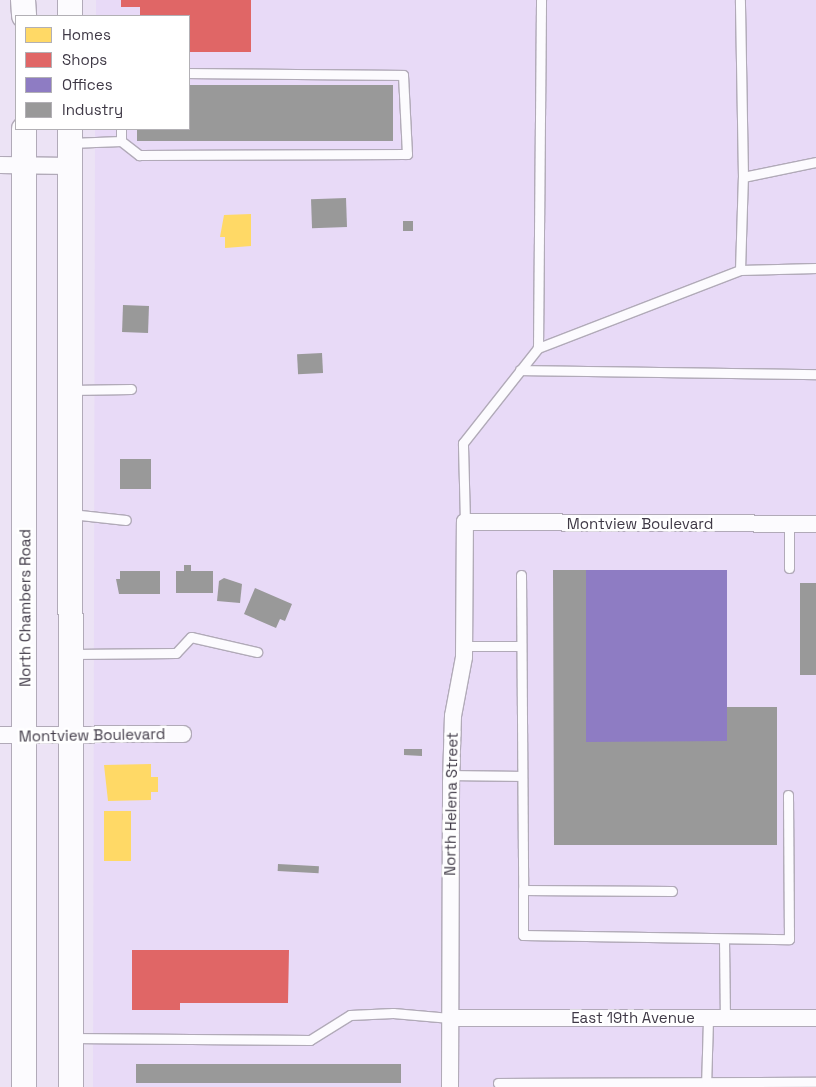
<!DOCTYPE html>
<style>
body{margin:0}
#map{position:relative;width:816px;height:1087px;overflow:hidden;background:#ece3f5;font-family:"Space Grotesk",sans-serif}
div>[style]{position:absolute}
.built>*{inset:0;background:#e8daf7}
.homes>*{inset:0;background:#ffd966;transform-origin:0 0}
.shops>*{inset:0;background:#e06666}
.offices>*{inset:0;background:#8e7cc3;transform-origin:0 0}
.industry>*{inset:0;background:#999;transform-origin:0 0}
.roads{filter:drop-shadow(1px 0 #b1aab8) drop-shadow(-1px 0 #b1aab8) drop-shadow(0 1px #b1aab8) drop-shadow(0 -1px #b1aab8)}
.lane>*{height:9px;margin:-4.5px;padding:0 4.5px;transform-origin:4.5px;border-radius:4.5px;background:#fcfbfe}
.street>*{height:16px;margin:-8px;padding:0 8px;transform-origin:8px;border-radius:8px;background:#fcfbfe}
.secondary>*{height:24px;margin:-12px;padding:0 12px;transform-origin:12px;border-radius:12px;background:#fcfbfe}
span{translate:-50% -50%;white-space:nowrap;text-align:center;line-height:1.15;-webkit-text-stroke:5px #fff;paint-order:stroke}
.street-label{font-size:15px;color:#3f3946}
.legend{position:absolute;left:15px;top:15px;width:175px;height:115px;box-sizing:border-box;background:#fff;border:1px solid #b2b0b5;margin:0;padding:6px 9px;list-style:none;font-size:15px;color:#3f3946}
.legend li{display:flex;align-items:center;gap:10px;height:25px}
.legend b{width:25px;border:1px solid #b2b0b5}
</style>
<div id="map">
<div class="built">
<div style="clip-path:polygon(96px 0,816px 0,816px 1087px,93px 1087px,95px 129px,189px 129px,189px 16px,96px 16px)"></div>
</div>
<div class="homes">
<div style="clip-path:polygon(251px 214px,251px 246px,225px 248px,225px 237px,220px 237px,224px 215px)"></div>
<div style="clip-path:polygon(151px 764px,151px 777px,158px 777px,158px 792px,151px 792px,151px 800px,108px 801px,104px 765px)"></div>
<div style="left:104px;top:811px;width:27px;height:50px"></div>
</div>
<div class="shops">
<div style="clip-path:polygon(121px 0,251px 0,251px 52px,189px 52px,189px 16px,140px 16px,140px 7px,121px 7px)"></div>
<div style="clip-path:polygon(132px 950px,289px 950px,288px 1003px,180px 1003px,180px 1010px,132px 1010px)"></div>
</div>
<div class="offices">
<div style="left:586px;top:570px;width:141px;height:172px"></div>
</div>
<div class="industry">
<div style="clip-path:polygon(189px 85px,393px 85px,393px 141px,137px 141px,137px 129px,189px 129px)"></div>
<div style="left:346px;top:198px;width:29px;height:35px;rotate:88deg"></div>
<div style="left:403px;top:221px;width:10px;height:10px"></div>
<div style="left:123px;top:305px;width:26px;height:27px;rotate:2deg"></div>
<div style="left:322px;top:353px;width:20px;height:25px;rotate:87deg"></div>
<div style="left:120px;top:459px;width:31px;height:30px"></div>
<div style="clip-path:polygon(184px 565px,191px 565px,191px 571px,213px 571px,213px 593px,176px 593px,176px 571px,184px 571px)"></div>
<div style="clip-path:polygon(553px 570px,586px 570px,586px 742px,727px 741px,727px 707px,777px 707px,777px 845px,554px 845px)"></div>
<div style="clip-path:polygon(120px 571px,160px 571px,160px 594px,119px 594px,116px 579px,120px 579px)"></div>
<div style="clip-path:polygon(224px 578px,242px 584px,240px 603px,217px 601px,219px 581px)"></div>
<div style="left:800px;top:583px;width:16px;height:92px"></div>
<div style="clip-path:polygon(255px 588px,292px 604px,285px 621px,280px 619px,276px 628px,244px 614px)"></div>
<div style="clip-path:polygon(404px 749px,422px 749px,422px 756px,404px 755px)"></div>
<div style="left:278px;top:864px;width:41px;height:7px;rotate:3deg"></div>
<div style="left:136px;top:1064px;width:265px;height:19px"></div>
</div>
<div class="roads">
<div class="lane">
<div style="left:121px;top:129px;width:12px;rotate:90deg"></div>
<div style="left:70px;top:143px;width:51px;rotate:-2.2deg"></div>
<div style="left:121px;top:141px;width:23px;rotate:38deg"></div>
<div style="left:139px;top:155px;width:268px;rotate:-0.2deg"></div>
<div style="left:407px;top:154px;width:79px;rotate:-92.9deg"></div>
<div style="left:403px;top:75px;width:214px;rotate:-179.5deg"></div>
<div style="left:743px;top:177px;width:75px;rotate:-11.6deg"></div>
<div style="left:740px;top:270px;width:76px;rotate:-1.5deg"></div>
<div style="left:538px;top:348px;width:217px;rotate:-21.1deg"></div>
<div style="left:740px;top:270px;width:93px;rotate:-88.2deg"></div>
<div style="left:743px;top:177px;width:177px;rotate:-91deg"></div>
<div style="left:520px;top:370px;width:296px;rotate:0.8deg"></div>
<div style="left:71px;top:390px;width:60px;rotate:-1deg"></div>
<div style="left:71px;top:514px;width:55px;rotate:6.2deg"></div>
<div style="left:465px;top:522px;width:79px;rotate:-91.5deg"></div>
<div style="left:463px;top:443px;width:121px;rotate:-51.7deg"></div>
<div style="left:538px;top:348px;width:348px;rotate:-89.5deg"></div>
<div style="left:789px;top:524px;width:44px;rotate:90deg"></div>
<div style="left:521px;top:575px;width:315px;rotate:89.6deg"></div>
<div style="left:523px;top:890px;width:149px;rotate:0.4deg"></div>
<div style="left:464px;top:646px;width:57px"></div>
<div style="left:72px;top:654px;width:104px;rotate:-0.6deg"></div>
<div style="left:176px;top:653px;width:22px;rotate:-47deg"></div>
<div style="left:191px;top:637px;width:68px;rotate:12.8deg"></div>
<div style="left:451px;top:775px;width:70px;rotate:0.8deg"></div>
<div style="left:523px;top:890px;width:45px;rotate:90deg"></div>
<div style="left:523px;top:935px;width:266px;rotate:0.9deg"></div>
<div style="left:789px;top:939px;width:144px;rotate:-90.4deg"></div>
<div style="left:724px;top:939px;width:79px;rotate:89.3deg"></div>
<div style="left:71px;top:1038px;width:239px;rotate:0.5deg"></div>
<div style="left:310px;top:1040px;width:47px;rotate:-32deg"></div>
<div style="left:350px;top:1015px;width:43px;rotate:-2.7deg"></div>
<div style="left:393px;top:1013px;width:57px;rotate:5deg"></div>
<div style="left:498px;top:1083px;width:318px;rotate:-0.2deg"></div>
<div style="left:706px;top:1087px;width:69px;rotate:-88.3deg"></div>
</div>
<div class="street">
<div style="left:0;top:165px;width:70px;rotate:0.8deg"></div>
<div style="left:0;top:735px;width:183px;rotate:-0.3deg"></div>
<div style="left:450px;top:1018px;width:366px"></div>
<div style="left:450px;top:1087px;width:304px;rotate:-89.8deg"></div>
<div style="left:451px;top:783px;width:67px;rotate:-88.3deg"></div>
<div style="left:453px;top:716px;width:60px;rotate:-79.4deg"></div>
<div style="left:464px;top:657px;width:135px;rotate:-89.6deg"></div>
<div style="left:465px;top:522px;width:351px;rotate:0.3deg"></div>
</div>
<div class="secondary">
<div style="left:23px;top:0;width:16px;rotate:86deg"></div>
<div style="left:70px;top:0;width:16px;rotate:90deg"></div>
<div style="left:24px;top:129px;width:958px;rotate:90deg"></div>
<div style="left:70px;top:129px;width:958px;rotate:89.94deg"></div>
</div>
</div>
<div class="street-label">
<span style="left:640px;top:524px">Montview Boulevard</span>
<span style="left:25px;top:608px;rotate:-90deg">North Chambers Road</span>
<span style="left:92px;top:735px;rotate:-1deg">Montview Boulevard</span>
<span style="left:451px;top:804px;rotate:-89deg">North Helena Street</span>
<span style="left:633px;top:1018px">East 19th Avenue</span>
</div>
<ul class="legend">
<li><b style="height:14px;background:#ffd966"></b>Homes</li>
<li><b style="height:14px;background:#e06666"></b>Shops</li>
<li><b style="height:14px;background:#8e7cc3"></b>Offices</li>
<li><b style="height:14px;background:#999"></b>Industry</li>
</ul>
</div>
